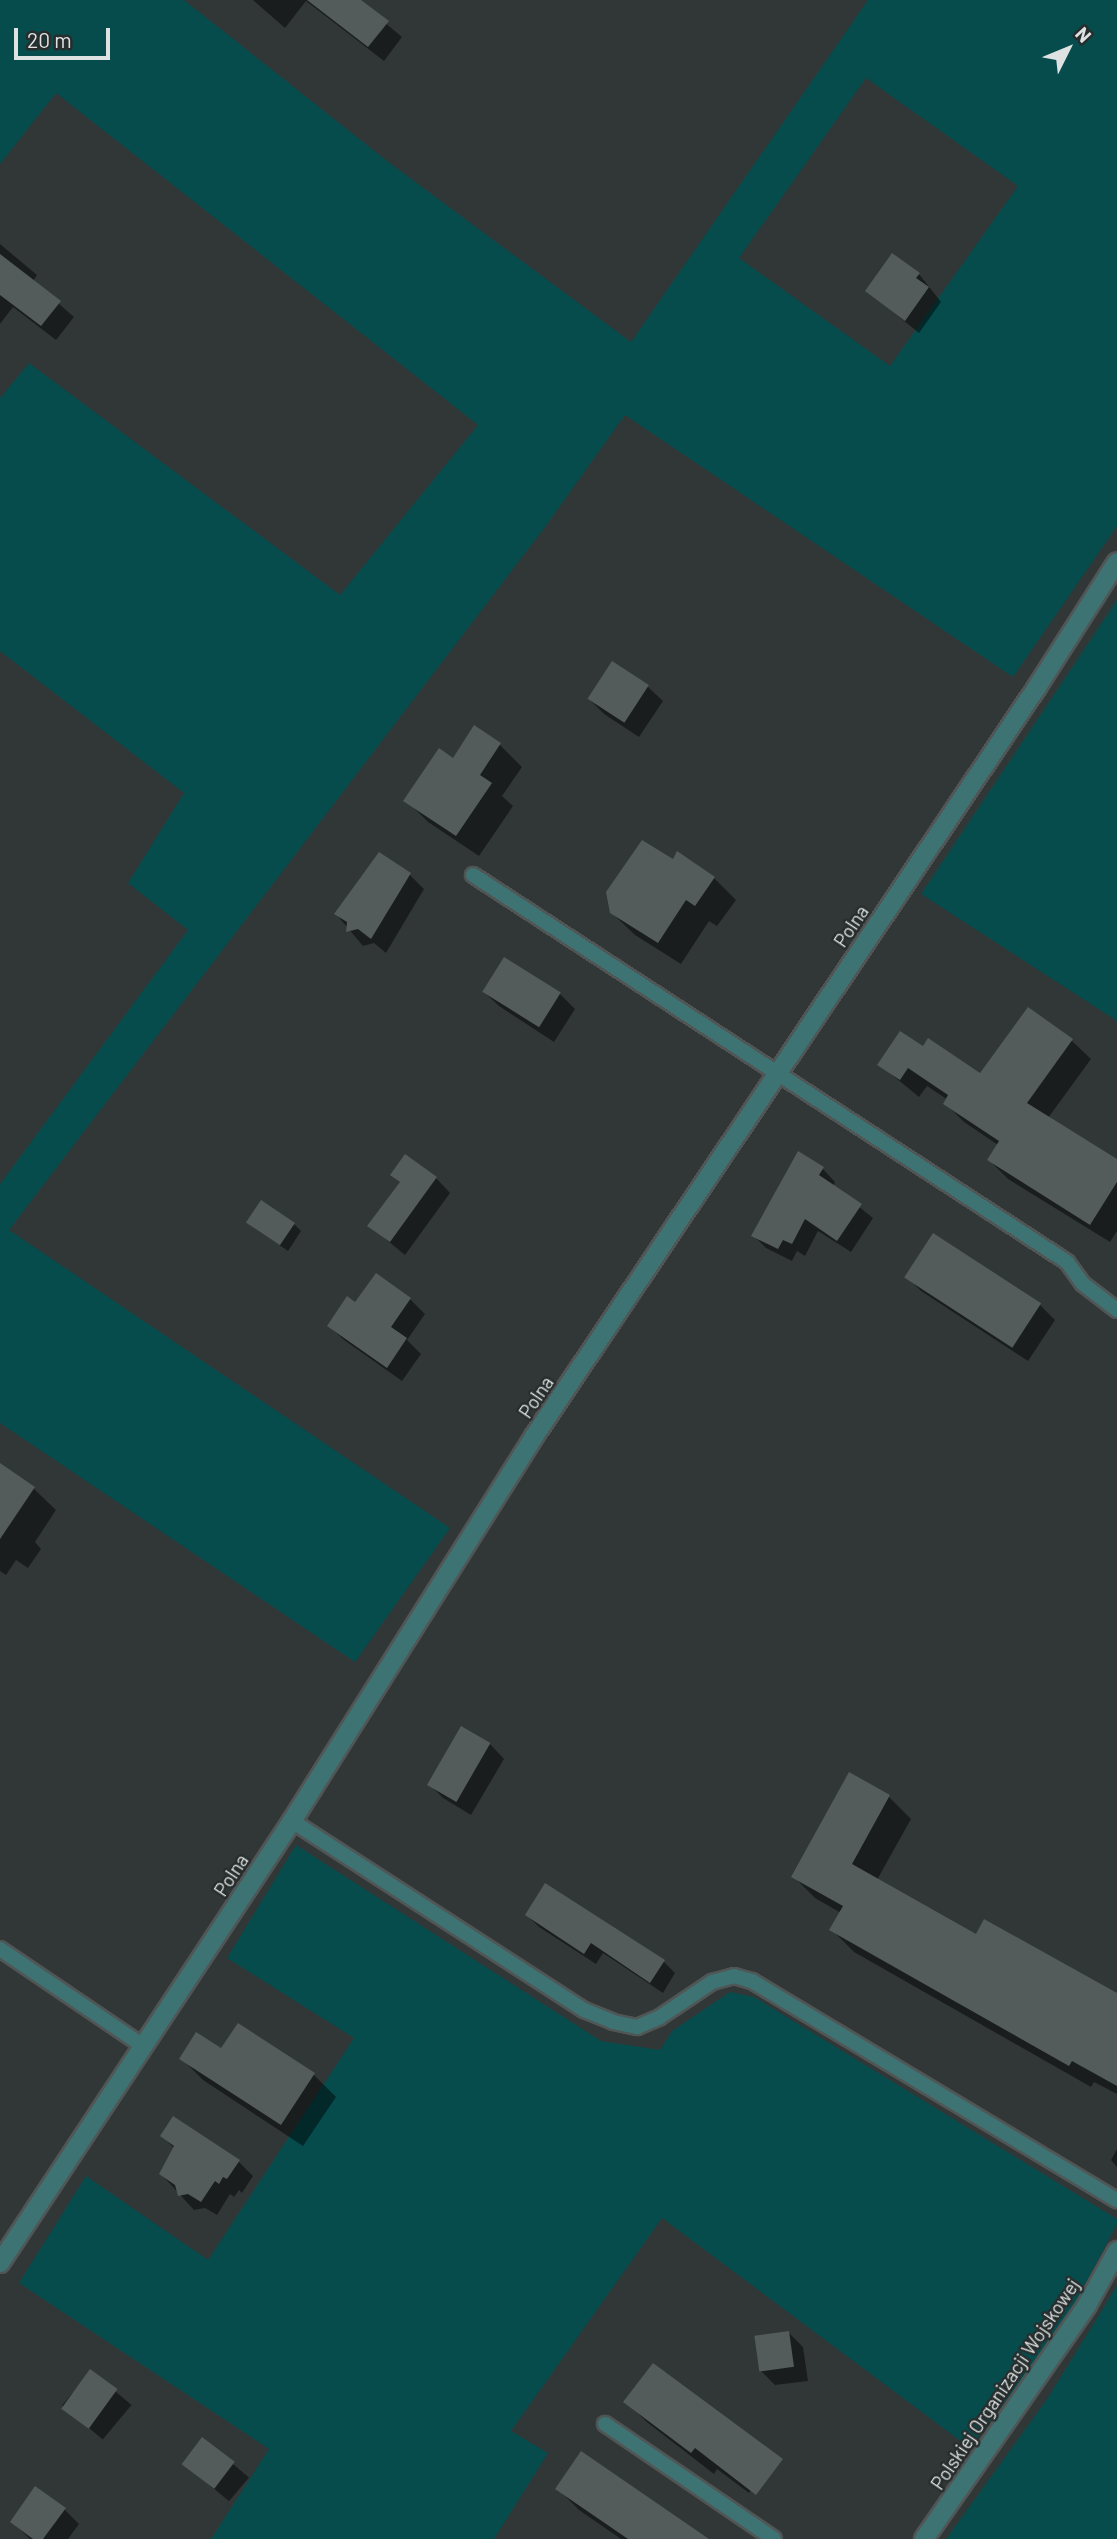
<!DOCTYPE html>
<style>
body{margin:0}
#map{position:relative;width:1117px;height:2539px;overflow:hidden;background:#313737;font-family:Barlow,sans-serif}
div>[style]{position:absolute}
.green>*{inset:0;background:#074c4d}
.shadow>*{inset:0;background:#0007;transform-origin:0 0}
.building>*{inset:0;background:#545b5b;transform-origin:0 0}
.roads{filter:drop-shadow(2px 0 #505656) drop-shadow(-2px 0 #505656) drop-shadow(0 2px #505656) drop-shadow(0 -2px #505656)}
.service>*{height:14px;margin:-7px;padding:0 7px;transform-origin:7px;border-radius:7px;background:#3e7374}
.minor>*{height:18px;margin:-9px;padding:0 9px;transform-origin:9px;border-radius:9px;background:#3e7374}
span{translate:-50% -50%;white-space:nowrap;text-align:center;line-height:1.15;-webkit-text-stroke:5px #272d2d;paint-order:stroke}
.street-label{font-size:19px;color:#dee2e2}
.north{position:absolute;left:1033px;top:14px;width:70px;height:70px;-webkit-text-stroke:5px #272d2d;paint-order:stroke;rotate:47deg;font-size:19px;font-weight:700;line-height:28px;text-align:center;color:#dee2e2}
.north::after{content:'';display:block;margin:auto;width:24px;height:32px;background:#dee2e2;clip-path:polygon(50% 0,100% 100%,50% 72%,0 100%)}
.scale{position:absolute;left:14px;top:28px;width:96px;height:32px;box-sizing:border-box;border:4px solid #dee2e2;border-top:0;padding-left:9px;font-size:21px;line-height:24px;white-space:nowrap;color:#dee2e2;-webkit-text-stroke:5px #272d2d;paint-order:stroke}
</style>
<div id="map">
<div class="green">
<div style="clip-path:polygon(evenodd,0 0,184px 0,387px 161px,631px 342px,868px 0,1117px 0,1117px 526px,1013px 677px,625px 415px,545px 527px,9px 1230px,450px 1528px,355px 1662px,0 1423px,0 1184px,188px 930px,128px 883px,184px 793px,0 651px,0 398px,29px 363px,340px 595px,478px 425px,56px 93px,0 164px,0 0,866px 78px,1018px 186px,890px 366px,739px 258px,866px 78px)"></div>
<div style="clip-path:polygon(1117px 600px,1117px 1021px,921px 894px)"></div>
<div style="clip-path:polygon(296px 1845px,601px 2041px,660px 2050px,672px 2031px,730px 1992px,754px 1997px,1117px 2219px,1117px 2224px,1065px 2322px,970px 2448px,662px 2218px,511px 2431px,548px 2453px,494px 2539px,211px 2539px,269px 2449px,19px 2283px,86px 2176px,208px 2260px,354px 2038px,227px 1958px)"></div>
<div style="clip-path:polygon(1117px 2286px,1117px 2539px,946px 2539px,1047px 2399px)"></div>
</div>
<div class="shadow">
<div style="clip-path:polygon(253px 0,358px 0,402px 37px,384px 61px,306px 1px,285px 28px)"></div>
<div style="clip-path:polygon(0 244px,37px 275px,33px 281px,74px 317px,56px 340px,13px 307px,0 324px)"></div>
<div style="clip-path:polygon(892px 256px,919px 274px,941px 302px,919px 333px,867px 291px)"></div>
<div style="clip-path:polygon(613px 663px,648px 687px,663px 701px,639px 737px,604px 714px,589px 699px)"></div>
<div style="clip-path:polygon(500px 745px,522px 767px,502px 796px,513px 806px,479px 856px,428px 822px,406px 800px,453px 760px)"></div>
<div style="clip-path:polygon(674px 861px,714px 878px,736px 900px,717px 926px,709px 921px,681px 964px,635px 935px,612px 913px)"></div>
<div style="clip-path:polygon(409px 874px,424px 889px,386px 953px,374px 943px,363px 946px,336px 914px,361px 877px)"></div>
<div style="clip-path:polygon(505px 959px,560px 994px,575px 1009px,554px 1042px,499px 1006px,484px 992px)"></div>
<div style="clip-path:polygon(1029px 1009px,1072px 1041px,1091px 1059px,1048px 1118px,1117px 1161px,1117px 1231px,1110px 1242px,1008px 1179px,989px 1160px,998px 1145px,964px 1122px,945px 1103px,948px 1100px,927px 1086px,919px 1097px,879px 1064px,923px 1048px,981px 1076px)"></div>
<div style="clip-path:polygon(823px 1169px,835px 1182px,833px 1186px,873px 1218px,851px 1252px,818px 1231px,805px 1256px,797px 1251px,792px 1261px,766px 1248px,753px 1235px)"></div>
<div style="clip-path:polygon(392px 1175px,436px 1178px,450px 1193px,405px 1255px,370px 1226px,401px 1183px)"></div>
<div style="clip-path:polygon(248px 1223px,294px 1224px,301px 1231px,288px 1251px)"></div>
<div style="clip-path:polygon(933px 1236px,1040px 1305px,1055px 1320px,1028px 1361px,921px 1291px,907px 1277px)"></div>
<div style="clip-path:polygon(410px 1299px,425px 1314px,407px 1340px,421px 1354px,402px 1381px,344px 1340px,329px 1326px,356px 1304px)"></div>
<div style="clip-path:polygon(0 1465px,34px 1489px,56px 1510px,35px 1542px,41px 1549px,28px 1568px,16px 1560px,6px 1575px,0 1571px)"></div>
<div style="clip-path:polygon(490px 1744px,504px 1759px,471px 1815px,443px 1798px,429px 1784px)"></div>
<div style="clip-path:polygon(850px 1775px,889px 1797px,911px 1819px,877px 1880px,977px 1936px,1117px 1995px,1117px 2094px,1094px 2082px,1091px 2087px,854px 1952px,832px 1930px,841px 1913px,815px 1898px,793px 1876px)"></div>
<div style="clip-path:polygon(546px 1886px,664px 1962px,675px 1973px,663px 1993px,603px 1953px,596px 1964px,539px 1927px,527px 1915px)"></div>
<div style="clip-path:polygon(238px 2025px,314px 2075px,336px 2097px,303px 2146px,203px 2080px,181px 2058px,222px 2050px)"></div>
<div style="clip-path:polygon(162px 2136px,238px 2161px,253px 2176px,242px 2193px,239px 2190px,234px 2197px,230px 2194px,217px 2215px,205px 2208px,194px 2210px,161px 2174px,175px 2149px)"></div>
<div style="clip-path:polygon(1117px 2149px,1117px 2167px,1111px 2160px)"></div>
<div style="clip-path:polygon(789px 2333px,803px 2347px,808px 2381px,775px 2385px,760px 2370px)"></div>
<div style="left:91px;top:2371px;width:53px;height:45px;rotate:40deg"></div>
<div style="clip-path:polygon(626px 2402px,773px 2459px,749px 2493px,717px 2469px,714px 2474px,648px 2423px)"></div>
<div style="left:203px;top:2439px;width:60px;height:31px;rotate:40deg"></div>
<div style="clip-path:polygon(557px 2488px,701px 2539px,621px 2539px,579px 2510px)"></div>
<div style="clip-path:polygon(64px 2509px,79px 2524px,68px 2539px,30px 2539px,12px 2522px)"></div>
</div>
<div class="building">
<div style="clip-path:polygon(307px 0,361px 0,389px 21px,368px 47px)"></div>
<div style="clip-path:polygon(892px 253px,920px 273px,916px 278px,929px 287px,905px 321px,865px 291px)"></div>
<div style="clip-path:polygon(0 254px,61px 301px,41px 326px,0 295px)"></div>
<div style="left:612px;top:661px;width:44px;height:45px;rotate:33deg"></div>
<div style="clip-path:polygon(474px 725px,501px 743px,480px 775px,492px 783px,456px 836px,403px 801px,439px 748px,453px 758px)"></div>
<div style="clip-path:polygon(642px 840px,673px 859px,677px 851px,715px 877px,695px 906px,686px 900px,658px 943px,610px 913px,606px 892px)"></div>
<div style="clip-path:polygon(379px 852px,411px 873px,371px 939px,358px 929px,346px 932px,347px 922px,334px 914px)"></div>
<div style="left:504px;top:957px;width:67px;height:41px;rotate:32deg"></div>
<div style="clip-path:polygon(1028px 1007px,1073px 1039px,1027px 1103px,1117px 1159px,1117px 1182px,1090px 1225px,987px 1160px,999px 1141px,943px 1104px,948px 1095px,908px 1068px,900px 1080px,877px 1065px,900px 1031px,923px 1046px,928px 1038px,980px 1073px)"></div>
<div style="clip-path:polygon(798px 1151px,824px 1167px,819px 1175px,862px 1204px,837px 1241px,805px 1219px,792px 1244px,783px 1240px,778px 1249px,751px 1236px)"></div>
<div style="clip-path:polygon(405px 1154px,437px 1177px,390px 1242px,367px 1226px,400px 1182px,390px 1175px)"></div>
<div style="left:261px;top:1200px;width:41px;height:27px;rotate:34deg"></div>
<div style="left:933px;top:1233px;width:129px;height:53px;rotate:33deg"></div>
<div style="clip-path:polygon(376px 1273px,411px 1298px,391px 1327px,407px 1338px,387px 1368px,327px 1326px,347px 1296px,355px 1302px)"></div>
<div style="clip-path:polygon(0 1463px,35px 1487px,0 1539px)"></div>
<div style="left:461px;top:1726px;width:34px;height:68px;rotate:30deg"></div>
<div style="clip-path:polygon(849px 1772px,890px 1795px,852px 1864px,976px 1934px,984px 1919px,1117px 1993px,1117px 2086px,1072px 2061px,1069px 2066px,829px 1930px,843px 1906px,791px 1877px)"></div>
<div style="clip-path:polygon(545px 1883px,665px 1960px,650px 1983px,591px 1943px,584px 1954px,525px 1915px)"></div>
<div style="clip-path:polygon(238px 2023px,315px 2073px,281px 2125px,179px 2059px,196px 2032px,221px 2048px)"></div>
<div style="clip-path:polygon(173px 2116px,240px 2160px,227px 2179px,223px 2177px,219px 2184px,215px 2181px,201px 2202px,188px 2194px,178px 2196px,175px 2185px,159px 2174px,174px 2146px,160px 2136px)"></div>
<div style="left:789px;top:2331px;width:36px;height:35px;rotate:82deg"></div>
<div style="clip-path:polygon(653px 2363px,783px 2459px,756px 2495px,695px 2448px,691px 2453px,623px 2402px)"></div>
<div style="left:90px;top:2369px;width:34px;height:49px;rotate:36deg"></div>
<div style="left:202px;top:2437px;width:41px;height:34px;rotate:37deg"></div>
<div style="clip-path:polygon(581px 2451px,709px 2539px,628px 2539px,555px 2489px)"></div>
<div style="clip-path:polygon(35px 2486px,66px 2508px,43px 2539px,33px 2539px,10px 2522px)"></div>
</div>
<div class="roads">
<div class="service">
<div style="left:473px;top:875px;width:709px;rotate:33.08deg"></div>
<div style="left:1067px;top:1262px;width:27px;rotate:54deg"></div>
<div style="left:1083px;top:1284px;width:43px;rotate:37.4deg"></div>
<div style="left:292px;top:1821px;width:348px;rotate:32.9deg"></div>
<div style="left:584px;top:2010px;width:31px;rotate:22deg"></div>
<div style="left:613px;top:2022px;width:25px;rotate:12deg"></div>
<div style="left:637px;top:2027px;width:25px;rotate:-23deg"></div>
<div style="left:660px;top:2017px;width:63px;rotate:-33.9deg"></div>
<div style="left:712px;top:1982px;width:23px;rotate:-15deg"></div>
<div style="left:734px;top:1976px;width:19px;rotate:16deg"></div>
<div style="left:752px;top:1981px;width:426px;rotate:31deg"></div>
<div style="left:0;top:1949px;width:173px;rotate:34.1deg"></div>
<div style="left:605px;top:2424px;width:204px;rotate:34.2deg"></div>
</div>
<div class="minor">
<div style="left:0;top:2263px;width:530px;rotate:-56.55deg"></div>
<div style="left:292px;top:1821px;width:456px;rotate:-57.8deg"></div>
<div style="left:535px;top:1435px;width:901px;rotate:-56.13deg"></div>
<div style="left:1037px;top:687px;width:148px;rotate:-57.4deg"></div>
<div style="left:924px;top:2539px;width:285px;rotate:-55.1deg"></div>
<div style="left:1087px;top:2305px;width:62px;rotate:-60.9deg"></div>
</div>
</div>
<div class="street-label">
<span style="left:851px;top:926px;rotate:-56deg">Polna</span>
<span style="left:536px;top:1397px;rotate:-56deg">Polna</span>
<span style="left:231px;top:1875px;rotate:-57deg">Polna</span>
<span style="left:1005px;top:2384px;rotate:-56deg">Polskiej Organizacji Wojskowej</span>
</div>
<div class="north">N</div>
<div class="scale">20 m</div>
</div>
